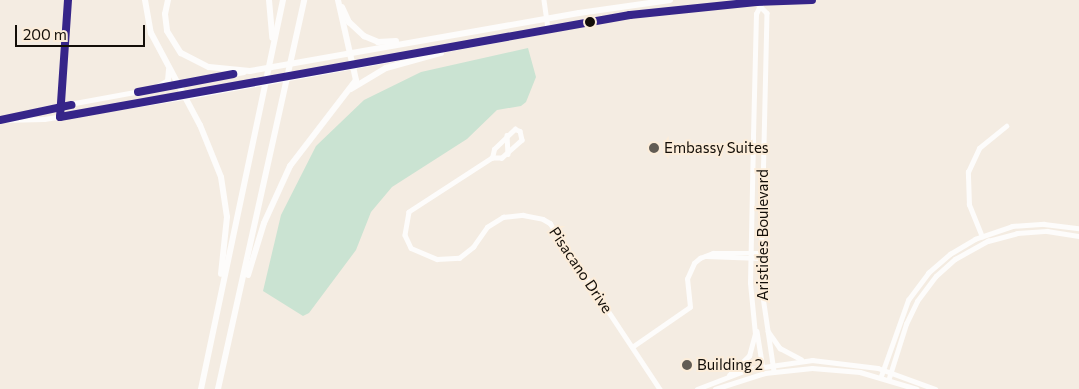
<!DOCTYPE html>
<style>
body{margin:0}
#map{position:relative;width:1079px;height:389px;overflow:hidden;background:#f4ece2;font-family:Commissioner,sans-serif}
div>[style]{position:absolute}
.green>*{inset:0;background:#cae3d2}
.minor>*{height:4.5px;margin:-2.25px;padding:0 2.25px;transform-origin:2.25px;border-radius:2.25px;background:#fdfcfb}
.major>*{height:5px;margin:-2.5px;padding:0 2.5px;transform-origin:2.5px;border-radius:2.5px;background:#fdfcfb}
.highway>*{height:6px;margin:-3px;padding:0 3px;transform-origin:3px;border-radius:3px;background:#fdfcfb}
.bus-1>*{height:8px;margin:-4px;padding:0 4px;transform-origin:4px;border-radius:4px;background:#362589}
.dots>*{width:14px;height:14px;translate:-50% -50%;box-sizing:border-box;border:2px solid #fcedda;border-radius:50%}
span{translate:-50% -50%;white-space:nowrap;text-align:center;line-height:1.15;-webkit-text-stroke:4px #fcedda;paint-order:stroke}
.poi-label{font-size:15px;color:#130e08}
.left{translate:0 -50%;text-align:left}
.street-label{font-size:15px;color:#130e08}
.scale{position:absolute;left:15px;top:25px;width:130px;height:22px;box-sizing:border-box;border:2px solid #130e08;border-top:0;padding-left:6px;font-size:15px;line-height:18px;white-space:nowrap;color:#130e08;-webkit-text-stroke:4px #fcedda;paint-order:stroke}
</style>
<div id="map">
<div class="green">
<div style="clip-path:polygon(528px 48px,536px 77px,526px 102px,521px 106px,497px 110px,467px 139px,392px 187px,371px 212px,356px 250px,309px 313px,303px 316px,263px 291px,281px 215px,316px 146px,364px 100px,421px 72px)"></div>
</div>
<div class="minor">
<div style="left:544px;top:0;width:30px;rotate:82deg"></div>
<div style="left:761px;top:7px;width:8px;rotate:45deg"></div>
<div style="left:767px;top:13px;width:270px;rotate:91.3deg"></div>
<div style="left:761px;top:283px;width:89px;rotate:81.6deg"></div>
<div style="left:60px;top:117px;width:117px;rotate:-86.1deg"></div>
<div style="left:515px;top:129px;width:5px;rotate:22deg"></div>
<div style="left:520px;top:131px;width:9px;rotate:77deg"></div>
<div style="left:522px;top:140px;width:27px;rotate:138deg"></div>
<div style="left:502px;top:158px;width:10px;rotate:180deg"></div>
<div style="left:492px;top:158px;width:9px;rotate:-77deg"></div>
<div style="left:494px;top:149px;width:29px;rotate:-44deg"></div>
<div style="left:507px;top:135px;width:19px;rotate:87deg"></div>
<div style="left:492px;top:158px;width:99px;rotate:147deg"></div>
<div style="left:409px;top:212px;width:23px;rotate:100deg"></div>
<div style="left:405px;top:235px;width:14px;rotate:65deg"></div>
<div style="left:411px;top:248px;width:28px;rotate:23deg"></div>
<div style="left:437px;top:259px;width:22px;rotate:-3deg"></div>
<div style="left:459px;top:258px;width:18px;rotate:-38deg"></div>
<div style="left:473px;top:247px;width:24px;rotate:-55deg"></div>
<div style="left:487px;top:227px;width:19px;rotate:-32deg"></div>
<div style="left:503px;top:217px;width:20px;rotate:-6deg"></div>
<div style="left:523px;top:215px;width:20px;rotate:11deg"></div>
<div style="left:543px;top:219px;width:8px;rotate:30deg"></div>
<div style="left:550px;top:223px;width:199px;rotate:56.5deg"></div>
<div style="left:982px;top:237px;width:35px;rotate:-112deg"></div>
<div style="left:969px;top:205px;width:33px;rotate:-92deg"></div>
<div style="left:968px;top:172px;width:26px;rotate:-65deg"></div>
<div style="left:979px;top:148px;width:35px;rotate:-39deg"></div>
<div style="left:706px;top:256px;width:54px;rotate:2.1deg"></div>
<div style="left:757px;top:331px;width:36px;rotate:81deg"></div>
<div style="left:768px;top:331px;width:21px;rotate:55deg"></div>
<div style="left:780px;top:348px;width:24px;rotate:28deg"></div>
<div style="left:632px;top:347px;width:70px;rotate:-34.6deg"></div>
<div style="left:690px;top:307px;width:28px;rotate:-96deg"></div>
<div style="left:687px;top:279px;width:17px;rotate:-66deg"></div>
<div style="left:694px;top:263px;width:8px;rotate:-40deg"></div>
<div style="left:700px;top:258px;width:14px;rotate:-21deg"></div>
<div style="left:713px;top:253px;width:47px"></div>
<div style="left:729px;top:375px;width:28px;rotate:-44deg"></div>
<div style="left:749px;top:356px;width:23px;rotate:-75deg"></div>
<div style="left:755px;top:334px;width:51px;rotate:-95.6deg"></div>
<div style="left:750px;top:283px;width:147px;rotate:-88.8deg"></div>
<div style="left:753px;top:136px;width:122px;rotate:-88.6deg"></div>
<div style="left:756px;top:14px;width:14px;rotate:-65deg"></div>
<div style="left:881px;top:376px;width:81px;rotate:-70.4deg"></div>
<div style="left:908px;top:300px;width:34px;rotate:-53deg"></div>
<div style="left:928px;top:273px;width:29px;rotate:-41deg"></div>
<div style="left:950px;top:254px;width:29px;rotate:-31deg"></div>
<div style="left:975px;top:239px;width:39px;rotate:-19deg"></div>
<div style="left:1012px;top:226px;width:32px;rotate:-4deg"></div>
<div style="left:1044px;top:224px;width:35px;rotate:7deg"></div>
<div style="left:889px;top:378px;width:57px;rotate:-72.5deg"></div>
<div style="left:906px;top:324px;width:25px;rotate:-64deg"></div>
<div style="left:917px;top:301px;width:31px;rotate:-53deg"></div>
<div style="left:936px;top:276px;width:25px;rotate:-42deg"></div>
<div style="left:955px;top:259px;width:38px;rotate:-29deg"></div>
<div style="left:988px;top:241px;width:30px;rotate:-15deg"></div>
<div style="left:1017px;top:233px;width:30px;rotate:-4deg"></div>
<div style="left:1047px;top:231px;width:32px;rotate:9deg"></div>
<div style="left:697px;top:389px;width:56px;rotate:-21deg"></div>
<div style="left:749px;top:369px;width:64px;rotate:-8.1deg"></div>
<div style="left:812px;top:360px;width:66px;rotate:6.9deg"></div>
<div style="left:878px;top:368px;width:61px;rotate:20.2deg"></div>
<div style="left:715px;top:389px;width:52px;rotate:-17.7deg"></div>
<div style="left:765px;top:373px;width:47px;rotate:-6.1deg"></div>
<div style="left:812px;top:368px;width:48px;rotate:4.8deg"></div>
<div style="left:860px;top:372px;width:59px;rotate:16.6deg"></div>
</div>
<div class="major">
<div style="left:20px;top:118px;width:24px;rotate:-22deg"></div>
<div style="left:42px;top:109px;width:205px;rotate:-10.4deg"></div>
<div style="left:0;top:120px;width:44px;rotate:-1.3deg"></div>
<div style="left:44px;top:119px;width:143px;rotate:-8.9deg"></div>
</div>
<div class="highway">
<div style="left:145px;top:0;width:34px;rotate:80deg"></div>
<div style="left:151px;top:33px;width:104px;rotate:62deg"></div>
<div style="left:200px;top:125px;width:56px;rotate:68deg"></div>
<div style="left:221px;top:177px;width:40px;rotate:81.5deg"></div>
<div style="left:227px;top:217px;width:57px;rotate:96deg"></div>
<div style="left:168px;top:0;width:14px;rotate:102deg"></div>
<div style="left:165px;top:14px;width:17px;rotate:83deg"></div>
<div style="left:167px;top:31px;width:26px;rotate:58deg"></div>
<div style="left:181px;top:53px;width:31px;rotate:27deg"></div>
<div style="left:209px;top:67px;width:41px;rotate:5.6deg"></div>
<div style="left:250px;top:71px;width:334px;rotate:-10deg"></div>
<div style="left:579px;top:13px;width:92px;rotate:-8.1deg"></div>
<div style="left:269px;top:0;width:38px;rotate:85deg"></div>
<div style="left:342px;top:7px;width:17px;rotate:65deg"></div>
<div style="left:349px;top:22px;width:21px;rotate:43deg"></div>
<div style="left:364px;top:36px;width:15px;rotate:23deg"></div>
<div style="left:378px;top:42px;width:18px;rotate:-3deg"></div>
<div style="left:156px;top:88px;width:14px;rotate:-30deg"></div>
<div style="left:168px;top:81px;width:11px;rotate:-85deg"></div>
<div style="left:351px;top:89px;width:41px;rotate:-31deg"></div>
<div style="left:386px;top:68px;width:57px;rotate:-15.3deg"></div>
<div style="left:185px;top:97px;width:452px;rotate:-10.4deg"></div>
<div style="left:630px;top:15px;width:127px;rotate:-5.9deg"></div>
<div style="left:756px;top:2px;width:56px;rotate:-2deg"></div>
<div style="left:248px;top:275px;width:54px;rotate:-72.9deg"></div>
<div style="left:264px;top:223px;width:63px;rotate:-65.5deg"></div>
<div style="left:290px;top:166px;width:108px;rotate:-52.5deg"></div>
<div style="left:356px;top:80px;width:82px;rotate:-102.7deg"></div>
<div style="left:201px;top:389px;width:398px;rotate:-78.1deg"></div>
<div style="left:218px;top:389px;width:398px;rotate:-77.5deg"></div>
</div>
<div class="bus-1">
<div style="left:68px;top:0;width:117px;rotate:93.9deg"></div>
<div style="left:60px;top:117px;width:579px;rotate:-10.15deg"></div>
<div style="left:630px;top:15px;width:127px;rotate:-5.9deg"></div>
<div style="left:756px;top:2px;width:56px;rotate:-2deg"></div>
<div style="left:138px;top:92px;width:97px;rotate:-10.7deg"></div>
<div style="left:0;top:120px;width:73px;rotate:-11.9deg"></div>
</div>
<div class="dots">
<div style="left:590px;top:22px;background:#130e08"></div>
<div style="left:654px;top:148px;background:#625c54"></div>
<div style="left:687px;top:365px;background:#625c54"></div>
</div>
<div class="poi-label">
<span class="left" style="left:664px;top:148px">Embassy Suites</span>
<span class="left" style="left:697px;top:365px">Building 2</span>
</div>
<div class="street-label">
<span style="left:763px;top:235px;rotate:-90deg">Aristides Boulevard</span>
<span style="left:581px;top:270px;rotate:56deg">Pisacano Drive</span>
</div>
<div class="scale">200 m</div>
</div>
